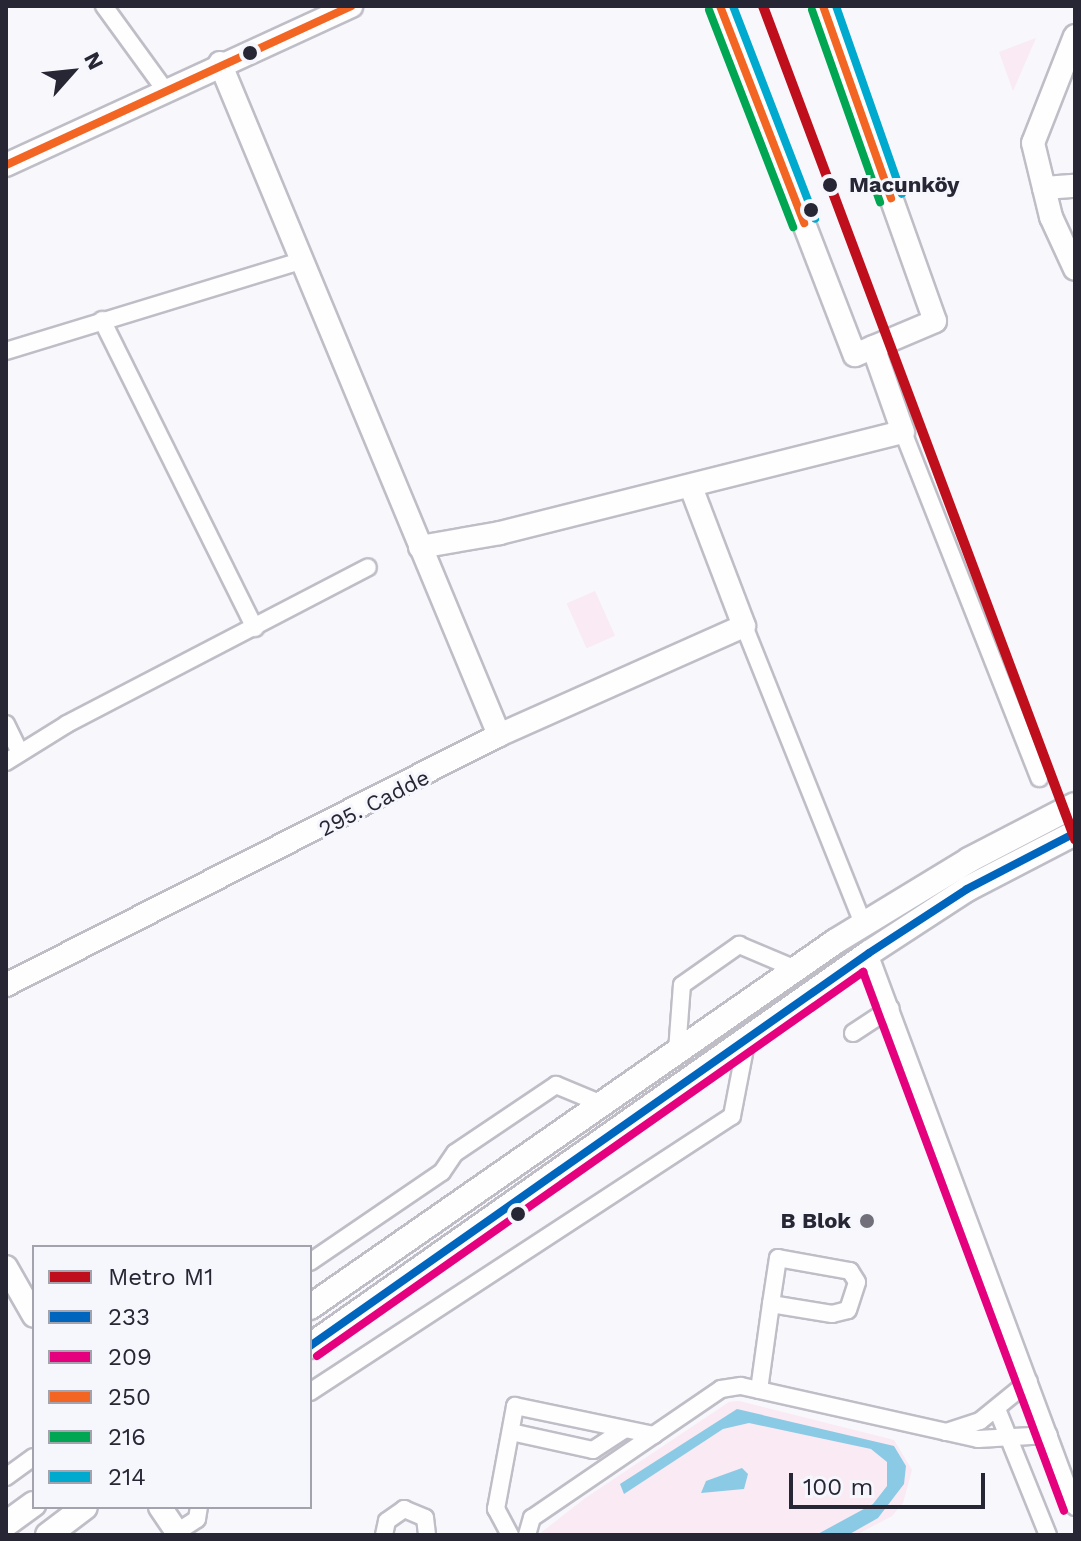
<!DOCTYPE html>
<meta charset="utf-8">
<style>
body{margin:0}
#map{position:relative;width:1081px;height:1541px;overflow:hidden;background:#f7f7fc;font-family:"Work Sans",sans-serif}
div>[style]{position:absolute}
.green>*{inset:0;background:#f9eaf3;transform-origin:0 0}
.water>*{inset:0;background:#8bcae5}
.roads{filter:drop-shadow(2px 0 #bfbec7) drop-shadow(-2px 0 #bfbec7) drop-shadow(0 2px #bfbec7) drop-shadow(0 -2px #bfbec7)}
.street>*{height:16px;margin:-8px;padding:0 8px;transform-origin:8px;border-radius:8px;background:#fefeff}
.secondary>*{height:22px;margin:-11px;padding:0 11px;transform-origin:11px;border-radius:11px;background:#fefeff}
.primary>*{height:24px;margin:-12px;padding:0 12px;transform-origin:12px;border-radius:12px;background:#fefeff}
.bus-1>*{height:8px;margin:-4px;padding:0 4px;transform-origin:4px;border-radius:4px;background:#0065bd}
.bus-2>*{height:8px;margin:-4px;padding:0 4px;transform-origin:4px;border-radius:4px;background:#e5007d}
.bus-3>*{height:8px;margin:-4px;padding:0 4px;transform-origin:4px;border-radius:4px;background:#f26522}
.bus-4>*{height:8px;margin:-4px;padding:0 4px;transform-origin:4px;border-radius:4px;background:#00a651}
.bus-5>*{height:8px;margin:-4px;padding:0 4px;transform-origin:4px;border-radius:4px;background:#00a9ce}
.metro-1>*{height:10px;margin:-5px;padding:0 5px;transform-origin:5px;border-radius:5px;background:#bf0e1c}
.dots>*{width:22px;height:22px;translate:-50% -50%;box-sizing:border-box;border:4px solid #f6f6fd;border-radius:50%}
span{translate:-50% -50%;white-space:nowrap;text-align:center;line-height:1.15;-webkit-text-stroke:6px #f6f6fd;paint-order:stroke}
.stop-label{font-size:22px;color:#272634;font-weight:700}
.left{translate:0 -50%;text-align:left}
.street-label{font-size:22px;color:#272634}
.poi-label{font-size:22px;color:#272634;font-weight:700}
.right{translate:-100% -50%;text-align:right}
.frame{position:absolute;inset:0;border:8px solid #272634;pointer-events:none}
.legend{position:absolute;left:32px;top:1245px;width:280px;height:264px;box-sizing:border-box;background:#f6f6fd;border:2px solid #a3a3ad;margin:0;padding:10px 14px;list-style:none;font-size:24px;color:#272634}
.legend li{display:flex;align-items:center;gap:16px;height:40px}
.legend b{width:40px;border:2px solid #a3a3ad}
.north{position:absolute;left:32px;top:32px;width:80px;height:80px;-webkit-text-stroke:6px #f6f6fd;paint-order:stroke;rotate:63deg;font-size:22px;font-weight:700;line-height:32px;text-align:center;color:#272634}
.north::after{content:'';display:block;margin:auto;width:28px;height:36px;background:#272634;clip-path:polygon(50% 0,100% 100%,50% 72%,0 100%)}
.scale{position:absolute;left:789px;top:1473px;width:196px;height:36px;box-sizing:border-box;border:4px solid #272634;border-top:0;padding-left:10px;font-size:24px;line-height:28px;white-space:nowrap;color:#272634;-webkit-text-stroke:6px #f6f6fd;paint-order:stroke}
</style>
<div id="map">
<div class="green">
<div style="clip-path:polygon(1036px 38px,1013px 91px,999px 52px)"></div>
<div style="left:595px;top:591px;width:49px;height:31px;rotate:66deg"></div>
<div style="clip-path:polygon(739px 1401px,894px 1440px,912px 1470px,903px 1503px,892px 1516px,856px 1535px,538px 1535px,584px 1499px,729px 1402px)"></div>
</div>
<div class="water">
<div style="clip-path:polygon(737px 1409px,894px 1446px,906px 1466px,904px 1484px,878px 1518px,848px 1535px,816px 1535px,873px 1504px,887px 1486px,887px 1462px,871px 1449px,749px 1423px,723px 1429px,624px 1494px,620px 1484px)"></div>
<div style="clip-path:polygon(742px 1468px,748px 1474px,744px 1489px,701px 1493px,706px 1481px)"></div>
</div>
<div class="roads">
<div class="street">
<div style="left:104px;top:6px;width:104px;rotate:54deg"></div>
<div style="left:102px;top:320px;width:344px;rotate:63.6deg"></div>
<div style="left:6px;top:351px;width:308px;rotate:-17deg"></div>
<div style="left:903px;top:432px;width:372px;rotate:68.5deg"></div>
<div style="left:744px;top:626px;width:320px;rotate:68.2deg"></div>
<div style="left:6px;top:724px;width:32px;rotate:64deg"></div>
<div style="left:6px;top:762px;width:72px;rotate:-31.9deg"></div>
<div style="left:67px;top:724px;width:339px;rotate:-27.5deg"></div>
<div style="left:869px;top:953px;width:591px;rotate:69.6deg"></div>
<div style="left:853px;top:1033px;width:45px;rotate:-33.3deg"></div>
<div style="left:677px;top:1051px;width:66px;rotate:-85.7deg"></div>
<div style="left:682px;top:985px;width:70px;rotate:-35.1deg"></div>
<div style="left:739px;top:945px;width:62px;rotate:22.8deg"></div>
<div style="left:310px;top:1262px;width:160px;rotate:-34.3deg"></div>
<div style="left:442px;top:1172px;width:23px;rotate:-56deg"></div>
<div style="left:455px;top:1153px;width:122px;rotate:-34deg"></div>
<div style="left:556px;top:1085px;width:50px;rotate:22.4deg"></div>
<div style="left:759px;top:1390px;width:87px;rotate:-82.1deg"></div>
<div style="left:771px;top:1304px;width:62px;rotate:9.3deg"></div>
<div style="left:832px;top:1314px;width:16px;rotate:-14deg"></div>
<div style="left:848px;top:1310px;width:29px;rotate:-72deg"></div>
<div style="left:857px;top:1282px;width:13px;rotate:-122deg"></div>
<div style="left:850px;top:1271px;width:73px;rotate:-169.8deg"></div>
<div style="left:778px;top:1258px;width:47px;rotate:98.7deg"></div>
<div style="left:310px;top:1392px;width:504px;rotate:-33.19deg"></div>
<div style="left:732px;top:1116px;width:79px;rotate:-79.1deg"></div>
<div style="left:997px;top:1409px;width:136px;rotate:68deg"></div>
<div style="left:511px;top:1432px;width:84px;rotate:12.4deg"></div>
<div style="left:593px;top:1450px;width:38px;rotate:-33deg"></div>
<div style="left:946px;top:1432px;width:36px;rotate:-18deg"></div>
<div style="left:980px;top:1421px;width:63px;rotate:-39.2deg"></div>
<div style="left:6px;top:1477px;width:34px;rotate:-36deg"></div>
<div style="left:177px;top:1532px;width:24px;rotate:-33deg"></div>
<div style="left:197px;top:1519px;width:12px;rotate:-81deg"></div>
<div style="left:384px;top:1535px;width:14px;rotate:-78deg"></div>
<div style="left:387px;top:1521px;width:21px;rotate:-35deg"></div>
<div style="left:404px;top:1509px;width:23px;rotate:23deg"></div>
<div style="left:425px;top:1518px;width:17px;rotate:83deg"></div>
<div style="left:510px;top:1535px;width:30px;rotate:-118deg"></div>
<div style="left:496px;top:1509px;width:105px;rotate:-79.5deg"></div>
<div style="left:515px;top:1406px;width:142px;rotate:11.8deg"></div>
<div style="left:527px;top:1535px;width:18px;rotate:-74deg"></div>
<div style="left:532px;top:1518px;width:229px;rotate:-34.3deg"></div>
<div style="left:721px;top:1389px;width:20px;rotate:-9deg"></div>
<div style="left:741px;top:1386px;width:243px;rotate:12.6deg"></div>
<div style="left:978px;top:1439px;width:71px;rotate:-3.2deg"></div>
</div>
<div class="secondary">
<div style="left:720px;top:6px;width:374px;rotate:68.9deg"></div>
<div style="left:855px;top:355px;width:87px;rotate:-23deg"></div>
<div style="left:935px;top:321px;width:334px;rotate:-109.6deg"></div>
<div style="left:1075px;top:36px;width:115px;rotate:111.4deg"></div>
<div style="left:1033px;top:143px;width:76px;rotate:76.3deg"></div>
<div style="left:1051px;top:217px;width:57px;rotate:65.2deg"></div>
<div style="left:220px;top:63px;width:728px;rotate:67.45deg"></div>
<div style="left:6px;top:165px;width:380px;rotate:-24.7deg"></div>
<div style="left:1044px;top:188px;width:31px;rotate:-4deg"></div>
<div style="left:420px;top:547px;width:81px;rotate:-9.9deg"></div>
<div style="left:500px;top:533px;width:415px;rotate:-14.1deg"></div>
<div style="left:903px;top:432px;width:90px;rotate:-109.4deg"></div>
<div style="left:6px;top:985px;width:553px;rotate:-26.89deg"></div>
<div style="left:499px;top:735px;width:268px;rotate:-24deg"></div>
<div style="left:744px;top:626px;width:149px;rotate:-110.9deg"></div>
<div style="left:6px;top:1267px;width:56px;rotate:60.3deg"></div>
<div style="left:160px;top:1507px;width:34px;rotate:56deg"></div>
</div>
<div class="primary">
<div style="left:310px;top:1307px;width:641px;rotate:-34.83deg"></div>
<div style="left:836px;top:941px;width:156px;rotate:-31.3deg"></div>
<div style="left:969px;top:860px;width:119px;rotate:-27.4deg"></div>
<div style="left:310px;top:1346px;width:683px;rotate:-35.11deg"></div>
<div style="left:869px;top:953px;width:117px;rotate:-33.1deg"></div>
<div style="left:967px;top:889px;width:122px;rotate:-27.4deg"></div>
<div style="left:6px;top:1524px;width:34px;rotate:-36deg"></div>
<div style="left:48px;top:1535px;width:46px;rotate:-37.1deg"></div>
</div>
</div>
<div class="bus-1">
<div style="left:310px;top:1346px;width:683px;rotate:-35.11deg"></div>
<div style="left:869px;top:953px;width:117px;rotate:-33.1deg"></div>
<div style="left:967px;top:889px;width:122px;rotate:-27.4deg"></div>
</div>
<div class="bus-2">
<div style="left:317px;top:1356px;width:668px;rotate:-35.12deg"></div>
<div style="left:863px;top:972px;width:575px;rotate:69.55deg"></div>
</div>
<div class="bus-3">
<div style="left:720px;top:6px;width:233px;rotate:68.8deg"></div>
<div style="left:823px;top:6px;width:204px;rotate:70.5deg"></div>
<div style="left:6px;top:165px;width:380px;rotate:-24.7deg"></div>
</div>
<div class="bus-4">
<div style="left:709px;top:10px;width:233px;rotate:68.8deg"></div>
<div style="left:812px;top:10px;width:204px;rotate:70.5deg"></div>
</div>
<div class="bus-5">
<div style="left:733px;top:6px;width:228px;rotate:68.9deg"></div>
<div style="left:836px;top:6px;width:199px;rotate:70.7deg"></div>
</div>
<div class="metro-1">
<div style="left:763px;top:6px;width:890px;rotate:69.47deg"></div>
</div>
<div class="dots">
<div style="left:250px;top:53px;background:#272634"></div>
<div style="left:830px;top:185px;background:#272634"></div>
<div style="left:811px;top:210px;background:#272634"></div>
<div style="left:518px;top:1214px;background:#272634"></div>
<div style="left:867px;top:1221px;background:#706f7a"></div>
</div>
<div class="stop-label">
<span class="left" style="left:849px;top:185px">Macunköy</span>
</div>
<div class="street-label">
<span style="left:374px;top:803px;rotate:-27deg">295. Cadde</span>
</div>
<div class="poi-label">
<span class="right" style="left:851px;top:1221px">B Blok</span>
</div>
<div class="frame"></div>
<ul class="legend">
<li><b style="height:10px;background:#bf0e1c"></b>Metro M1</li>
<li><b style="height:10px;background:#0065bd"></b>233</li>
<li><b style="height:10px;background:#e5007d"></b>209</li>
<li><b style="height:10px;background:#f26522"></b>250</li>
<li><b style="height:10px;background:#00a651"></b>216</li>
<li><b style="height:10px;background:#00a9ce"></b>214</li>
</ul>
<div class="north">N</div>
<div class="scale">100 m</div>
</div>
